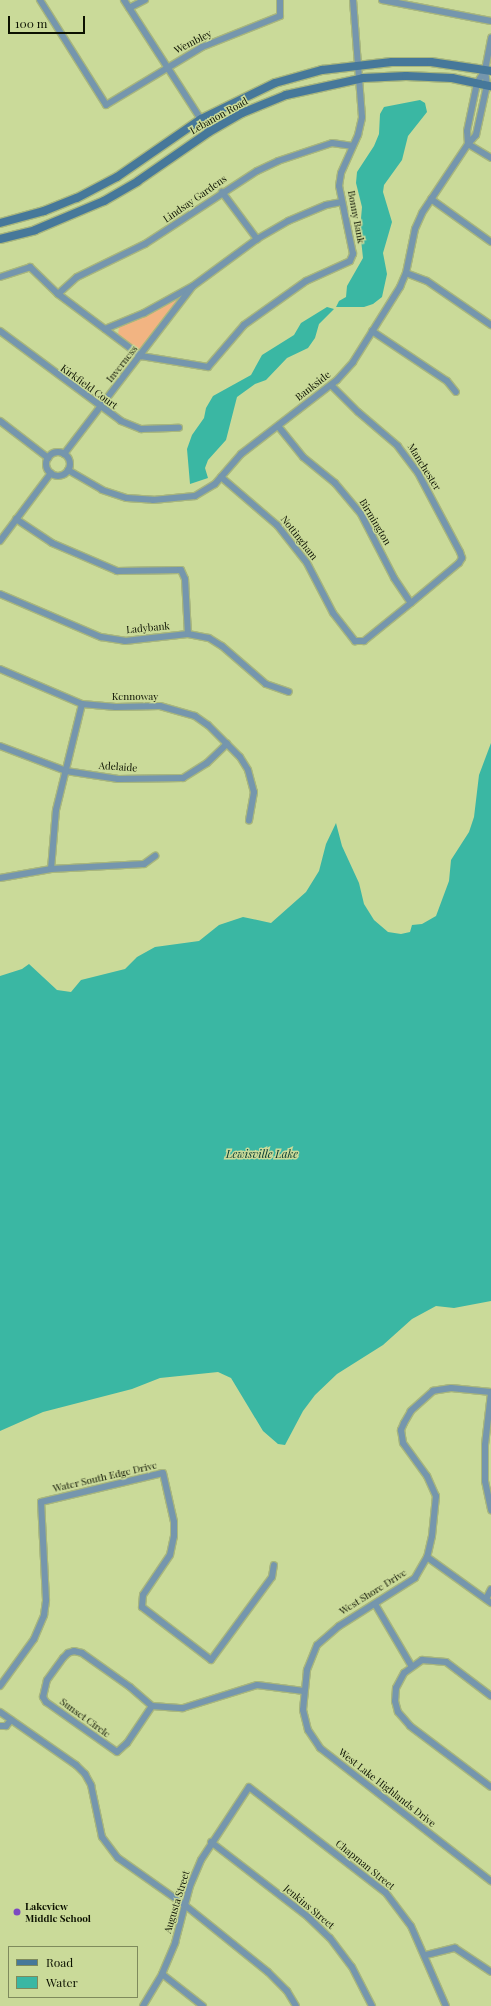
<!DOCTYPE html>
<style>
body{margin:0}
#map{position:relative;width:491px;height:2006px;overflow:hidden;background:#cada99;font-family:"Playfair Display",serif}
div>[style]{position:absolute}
.green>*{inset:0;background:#f2b482}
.water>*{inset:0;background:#3ab7a3}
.roads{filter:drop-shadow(1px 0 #a8b67d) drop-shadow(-1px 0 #a8b67d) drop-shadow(0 1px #a8b67d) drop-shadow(0 -1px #a8b67d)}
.street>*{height:6px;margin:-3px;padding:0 3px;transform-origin:3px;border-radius:3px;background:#7596ad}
.street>.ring{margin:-3px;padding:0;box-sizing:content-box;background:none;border:6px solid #7596ad;border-radius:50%}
.secondary>*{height:8px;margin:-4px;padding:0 4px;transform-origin:4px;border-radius:4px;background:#46789a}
.dots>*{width:11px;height:11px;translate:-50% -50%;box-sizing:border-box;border:2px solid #cada99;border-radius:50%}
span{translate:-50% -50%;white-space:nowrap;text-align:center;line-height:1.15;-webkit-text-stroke:3px #cada99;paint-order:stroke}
.street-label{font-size:10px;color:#0c1100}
.poi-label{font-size:10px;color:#0c1100;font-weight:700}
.left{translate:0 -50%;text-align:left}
.water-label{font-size:11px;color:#00372f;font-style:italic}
.legend{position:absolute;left:8px;top:1946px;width:130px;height:52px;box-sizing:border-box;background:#cada99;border:1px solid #7e8a5c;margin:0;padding:5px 7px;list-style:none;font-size:12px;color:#0c1100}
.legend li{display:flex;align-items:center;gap:8px;height:20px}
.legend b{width:20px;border:1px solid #7e8a5c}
.scale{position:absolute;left:8px;top:16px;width:77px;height:18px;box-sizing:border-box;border:2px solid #0c1100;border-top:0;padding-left:5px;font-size:12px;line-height:14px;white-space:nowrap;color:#0c1100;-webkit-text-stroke:3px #cada99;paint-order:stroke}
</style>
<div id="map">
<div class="green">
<div style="clip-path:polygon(181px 295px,143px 348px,139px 350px,118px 335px,119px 327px)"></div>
</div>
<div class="water">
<div style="clip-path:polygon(420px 100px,425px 103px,427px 112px,408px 136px,402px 160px,384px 185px,383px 192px,392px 222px,383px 253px,387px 274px,382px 297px,373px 304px,364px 307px,336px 307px,339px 301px,346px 297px,347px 286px,363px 258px,360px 230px,362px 207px,356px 183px,357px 172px,374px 146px,379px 134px,380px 114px,384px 107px)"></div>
<div style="clip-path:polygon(327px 307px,334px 309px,319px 324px,315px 338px,308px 348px,287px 358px,266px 380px,255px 384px,237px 397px,226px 440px,208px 460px,205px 468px,208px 478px,190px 484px,187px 449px,192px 435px,204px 418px,206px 408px,213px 396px,251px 375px,262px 355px,294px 335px,301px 323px)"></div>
<div style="clip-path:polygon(491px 743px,491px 1301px,454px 1308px,436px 1306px,412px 1319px,383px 1345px,337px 1374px,315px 1395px,303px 1411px,285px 1445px,278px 1444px,263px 1431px,231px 1378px,218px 1372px,160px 1378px,132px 1389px,43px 1412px,0 1431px,0 976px,22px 969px,29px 964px,57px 990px,71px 992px,81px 980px,125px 969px,137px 957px,155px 947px,199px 941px,219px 925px,243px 917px,271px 923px,306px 892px,319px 871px,326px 844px,336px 823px,342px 846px,359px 883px,364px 904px,374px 920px,388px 932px,401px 934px,410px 932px,412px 925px,422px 924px,436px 916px,449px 881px,451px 860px,469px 832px,474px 817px,479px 775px)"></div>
</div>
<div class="roads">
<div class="street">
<div style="left:40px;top:0;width:124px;rotate:57.8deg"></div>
<div style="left:106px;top:105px;width:112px;rotate:-31.1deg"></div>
<div style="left:202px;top:47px;width:84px;rotate:-21.7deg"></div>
<div style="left:280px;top:16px;width:16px;rotate:-90deg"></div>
<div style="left:124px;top:0;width:157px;rotate:57.2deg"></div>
<div style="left:382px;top:0;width:111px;rotate:10.9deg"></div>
<div style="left:129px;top:8px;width:18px;rotate:-27deg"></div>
<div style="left:468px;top:144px;width:13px;rotate:-94deg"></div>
<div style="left:467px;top:131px;width:49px;rotate:-78.2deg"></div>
<div style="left:477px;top:83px;width:15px;rotate:-58deg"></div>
<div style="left:468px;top:144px;width:27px;rotate:31deg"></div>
<div style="left:222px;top:192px;width:59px;rotate:53.3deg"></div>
<div style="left:431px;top:199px;width:74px;rotate:35.6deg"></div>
<div style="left:406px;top:273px;width:22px;rotate:21deg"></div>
<div style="left:427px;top:281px;width:78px;rotate:34.5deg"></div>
<div style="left:0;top:277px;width:32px;rotate:-18deg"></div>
<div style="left:30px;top:267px;width:39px;rotate:44deg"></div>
<div style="left:58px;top:294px;width:104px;rotate:36.8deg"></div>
<div style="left:141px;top:356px;width:68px;rotate:9.3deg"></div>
<div style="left:208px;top:367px;width:55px;rotate:-49.4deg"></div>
<div style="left:244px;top:325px;width:76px;rotate:-35.4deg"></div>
<div style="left:306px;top:281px;width:48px;rotate:-24.4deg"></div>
<div style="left:350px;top:261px;width:8px;rotate:-67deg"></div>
<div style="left:353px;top:254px;width:69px;rotate:-101.6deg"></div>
<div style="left:339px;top:186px;width:13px;rotate:-81deg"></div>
<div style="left:341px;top:173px;width:42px;rotate:-65.9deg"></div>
<div style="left:358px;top:135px;width:18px;rotate:-77deg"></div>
<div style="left:362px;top:117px;width:117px;rotate:-94.4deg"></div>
<div style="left:58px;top:294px;width:25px;rotate:-42deg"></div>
<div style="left:77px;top:277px;width:76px;rotate:-25.9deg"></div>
<div style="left:145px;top:244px;width:134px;rotate:-33.1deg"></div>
<div style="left:257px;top:171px;width:23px;rotate:-25deg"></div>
<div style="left:278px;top:161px;width:57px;rotate:-18.4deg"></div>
<div style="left:332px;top:143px;width:21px;rotate:8deg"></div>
<div style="left:105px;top:329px;width:42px;rotate:-22.3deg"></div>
<div style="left:144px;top:313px;width:56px;rotate:-28.9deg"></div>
<div style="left:193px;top:286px;width:79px;rotate:-36.3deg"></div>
<div style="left:257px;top:239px;width:36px;rotate:-30deg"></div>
<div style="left:288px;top:221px;width:41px;rotate:-22.8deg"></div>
<div style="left:326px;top:205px;width:16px;rotate:-11deg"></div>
<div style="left:0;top:331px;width:151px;rotate:36.6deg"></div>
<div style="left:121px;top:421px;width:22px;rotate:22deg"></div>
<div style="left:141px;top:429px;width:38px;rotate:-2deg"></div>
<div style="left:372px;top:331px;width:90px;rotate:33.7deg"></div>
<div style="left:447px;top:381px;width:14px;rotate:51deg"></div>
<div style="left:0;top:421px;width:61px;rotate:37.6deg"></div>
<div style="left:278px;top:426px;width:40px;rotate:51deg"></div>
<div style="left:303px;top:457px;width:41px;rotate:39.1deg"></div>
<div style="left:335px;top:483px;width:40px;rotate:50deg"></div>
<div style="left:361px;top:514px;width:72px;rotate:62.7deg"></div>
<div style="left:394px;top:578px;width:30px;rotate:56deg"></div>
<div class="ring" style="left:46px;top:452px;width:18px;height:18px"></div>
<div style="left:64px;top:454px;width:210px;rotate:-52.5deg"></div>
<div style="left:68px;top:470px;width:39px;rotate:30deg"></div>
<div style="left:102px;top:490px;width:26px;rotate:18deg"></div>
<div style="left:127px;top:498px;width:26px;rotate:4deg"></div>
<div style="left:153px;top:500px;width:42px;rotate:-5.4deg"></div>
<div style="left:195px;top:496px;width:23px;rotate:-31deg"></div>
<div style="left:215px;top:484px;width:40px;rotate:-49deg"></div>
<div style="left:241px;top:454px;width:121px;rotate:-37.6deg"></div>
<div style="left:337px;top:380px;width:24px;rotate:-48deg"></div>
<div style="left:353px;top:362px;width:89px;rotate:-57.9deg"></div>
<div style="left:400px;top:287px;width:15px;rotate:-67deg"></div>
<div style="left:406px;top:273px;width:45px;rotate:-78.4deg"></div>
<div style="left:415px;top:229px;width:17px;rotate:-66deg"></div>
<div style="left:422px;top:213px;width:83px;rotate:-56.3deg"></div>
<div style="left:468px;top:144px;width:12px;rotate:-48deg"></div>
<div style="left:476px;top:135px;width:51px;rotate:-77.6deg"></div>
<div style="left:487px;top:85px;width:15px;rotate:-98deg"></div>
<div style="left:485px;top:70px;width:33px;rotate:-79deg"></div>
<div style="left:221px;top:477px;width:74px;rotate:40.6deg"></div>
<div style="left:277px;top:525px;width:48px;rotate:51.7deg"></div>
<div style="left:307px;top:563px;width:56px;rotate:62.5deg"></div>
<div style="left:333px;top:613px;width:36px;rotate:52deg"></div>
<div style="left:355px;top:641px;width:9px"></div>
<div style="left:364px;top:641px;width:60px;rotate:-39deg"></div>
<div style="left:411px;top:603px;width:62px;rotate:-39.8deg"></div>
<div style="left:459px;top:563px;width:6px;rotate:-59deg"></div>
<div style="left:462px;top:558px;width:6px;rotate:-108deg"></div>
<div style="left:460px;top:552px;width:89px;rotate:-118deg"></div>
<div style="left:418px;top:473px;width:34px;rotate:-127deg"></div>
<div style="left:398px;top:446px;width:52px;rotate:-139.6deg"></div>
<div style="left:358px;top:412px;width:37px;rotate:-135deg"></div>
<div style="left:16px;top:519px;width:43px;rotate:33.7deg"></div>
<div style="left:52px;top:543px;width:71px;rotate:23.3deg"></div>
<div style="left:117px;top:571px;width:64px;rotate:-0.9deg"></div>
<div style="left:181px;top:570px;width:10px;rotate:66deg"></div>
<div style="left:185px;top:579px;width:55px;rotate:86.9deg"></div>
<div style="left:0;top:541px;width:85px;rotate:-53.1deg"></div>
<div style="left:0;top:594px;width:110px;rotate:23.1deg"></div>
<div style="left:101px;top:637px;width:24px;rotate:9deg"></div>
<div style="left:125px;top:641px;width:63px;rotate:-6.3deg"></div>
<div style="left:188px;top:634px;width:21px;rotate:11deg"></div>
<div style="left:209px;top:638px;width:15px;rotate:32deg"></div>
<div style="left:222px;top:646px;width:58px;rotate:40.8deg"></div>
<div style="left:266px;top:684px;width:24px;rotate:19deg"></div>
<div style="left:0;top:669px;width:89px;rotate:23.1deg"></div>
<div style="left:82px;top:704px;width:34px;rotate:5deg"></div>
<div style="left:116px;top:707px;width:44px;rotate:-1.3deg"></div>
<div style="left:160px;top:706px;width:36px;rotate:16deg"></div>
<div style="left:195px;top:716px;width:16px;rotate:35deg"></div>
<div style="left:208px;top:725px;width:45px;rotate:45deg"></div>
<div style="left:240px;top:757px;width:15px;rotate:58deg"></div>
<div style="left:248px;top:770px;width:23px;rotate:75deg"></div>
<div style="left:254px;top:792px;width:29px;rotate:100deg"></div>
<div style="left:0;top:746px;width:71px;rotate:20.7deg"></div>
<div style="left:66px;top:771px;width:53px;rotate:8.7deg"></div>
<div style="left:118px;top:779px;width:65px;rotate:-0.9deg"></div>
<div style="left:183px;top:778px;width:28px;rotate:-32deg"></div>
<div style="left:207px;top:763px;width:28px;rotate:-44deg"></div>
<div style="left:51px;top:869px;width:59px;rotate:-85.2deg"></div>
<div style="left:56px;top:810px;width:109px;rotate:-76.2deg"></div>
<div style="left:0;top:878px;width:52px;rotate:-10deg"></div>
<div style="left:51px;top:869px;width:93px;rotate:-3.1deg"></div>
<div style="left:144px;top:864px;width:14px;rotate:-36deg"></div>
<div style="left:491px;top:1392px;width:40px;rotate:-174.3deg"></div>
<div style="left:451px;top:1388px;width:18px;rotate:171deg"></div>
<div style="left:433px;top:1391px;width:30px;rotate:138deg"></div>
<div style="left:411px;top:1411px;width:14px;rotate:120deg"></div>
<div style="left:404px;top:1423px;width:8px;rotate:113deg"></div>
<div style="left:401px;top:1430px;width:13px;rotate:81deg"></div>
<div style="left:403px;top:1443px;width:41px;rotate:54deg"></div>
<div style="left:427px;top:1476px;width:22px;rotate:66deg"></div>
<div style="left:436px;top:1496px;width:40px;rotate:95.7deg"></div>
<div style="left:432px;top:1536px;width:22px;rotate:103deg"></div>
<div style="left:427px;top:1557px;width:24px;rotate:120deg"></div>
<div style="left:415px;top:1578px;width:90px;rotate:147.7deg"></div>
<div style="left:339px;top:1626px;width:29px;rotate:139deg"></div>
<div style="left:317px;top:1645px;width:27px;rotate:112deg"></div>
<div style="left:307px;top:1670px;width:40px;rotate:95.7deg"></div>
<div style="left:303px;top:1710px;width:21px;rotate:76deg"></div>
<div style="left:308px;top:1730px;width:22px;rotate:56deg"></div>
<div style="left:320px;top:1748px;width:217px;rotate:37.9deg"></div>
<div style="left:491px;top:1393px;width:52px;rotate:96.6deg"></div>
<div style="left:485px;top:1445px;width:36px;rotate:90deg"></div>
<div style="left:485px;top:1481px;width:30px;rotate:78deg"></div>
<div style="left:427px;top:1557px;width:79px;rotate:35.7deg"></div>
<div style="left:486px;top:1599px;width:11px;rotate:-63deg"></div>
<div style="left:375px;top:1604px;width:71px;rotate:59.5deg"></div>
<div style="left:74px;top:1651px;width:8px;rotate:14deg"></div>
<div style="left:82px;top:1653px;width:59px;rotate:35.3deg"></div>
<div style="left:130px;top:1687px;width:29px;rotate:41deg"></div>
<div style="left:152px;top:1706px;width:45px;rotate:124deg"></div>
<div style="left:127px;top:1743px;width:13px;rotate:138deg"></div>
<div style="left:117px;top:1752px;width:87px;rotate:-144.8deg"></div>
<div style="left:46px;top:1702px;width:6px;rotate:-121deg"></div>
<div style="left:43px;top:1697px;width:17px;rotate:-77deg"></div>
<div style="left:47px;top:1680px;width:27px;rotate:-54deg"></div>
<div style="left:63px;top:1658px;width:7px;rotate:-45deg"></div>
<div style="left:68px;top:1653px;width:6px;rotate:-18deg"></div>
<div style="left:0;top:1686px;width:58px;rotate:-54.1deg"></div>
<div style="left:34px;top:1639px;width:26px;rotate:-67deg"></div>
<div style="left:44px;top:1615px;width:15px;rotate:-82deg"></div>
<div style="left:46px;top:1600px;width:98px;rotate:-92.9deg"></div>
<div style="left:41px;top:1502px;width:125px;rotate:-13.4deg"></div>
<div style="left:163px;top:1473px;width:50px;rotate:77.3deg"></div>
<div style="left:174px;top:1522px;width:14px;rotate:90deg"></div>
<div style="left:174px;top:1536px;width:19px;rotate:102deg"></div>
<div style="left:170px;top:1555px;width:48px;rotate:124deg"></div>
<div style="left:143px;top:1595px;width:12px;rotate:95deg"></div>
<div style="left:142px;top:1607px;width:87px;rotate:37.5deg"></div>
<div style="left:211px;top:1660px;width:103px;rotate:-53.7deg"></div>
<div style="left:272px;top:1577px;width:12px;rotate:-81deg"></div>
<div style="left:491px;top:1696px;width:56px;rotate:-142.9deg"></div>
<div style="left:446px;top:1662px;width:24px;rotate:-175deg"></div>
<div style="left:422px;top:1660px;width:22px;rotate:144deg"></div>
<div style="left:404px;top:1673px;width:17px;rotate:118deg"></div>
<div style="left:396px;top:1688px;width:13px;rotate:94deg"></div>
<div style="left:395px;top:1701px;width:11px;rotate:75deg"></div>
<div style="left:398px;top:1712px;width:18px;rotate:49deg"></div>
<div style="left:410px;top:1726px;width:101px;rotate:37deg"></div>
<div style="left:152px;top:1706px;width:31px;rotate:4deg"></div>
<div style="left:183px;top:1708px;width:77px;rotate:-17.3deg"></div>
<div style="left:257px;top:1685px;width:47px;rotate:7.3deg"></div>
<div style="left:0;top:1712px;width:93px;rotate:34.9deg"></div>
<div style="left:76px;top:1765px;width:13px;rotate:45deg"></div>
<div style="left:85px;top:1774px;width:13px;rotate:61deg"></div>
<div style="left:91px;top:1785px;width:53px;rotate:78.1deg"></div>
<div style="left:102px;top:1837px;width:26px;rotate:53deg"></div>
<div style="left:118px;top:1858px;width:83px;rotate:35.2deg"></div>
<div style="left:186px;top:1906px;width:105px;rotate:38.8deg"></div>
<div style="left:268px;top:1972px;width:27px;rotate:45deg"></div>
<div style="left:287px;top:1991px;width:17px;rotate:59deg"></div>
<div style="left:0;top:1726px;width:6px"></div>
<div style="left:6px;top:1726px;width:8px;rotate:-50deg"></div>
<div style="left:211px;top:1842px;width:123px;rotate:37.7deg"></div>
<div style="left:308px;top:1917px;width:30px;rotate:44deg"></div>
<div style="left:330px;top:1938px;width:36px;rotate:53deg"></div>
<div style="left:352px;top:1967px;width:44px;rotate:62.9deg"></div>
<div style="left:426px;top:1955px;width:30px;rotate:-14deg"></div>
<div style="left:455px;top:1948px;width:43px;rotate:33.7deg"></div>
<div style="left:162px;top:1974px;width:52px;rotate:38deg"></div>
<div style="left:143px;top:2006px;width:37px;rotate:-59deg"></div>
<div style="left:162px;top:1974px;width:34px;rotate:-67deg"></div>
<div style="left:175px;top:1943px;width:59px;rotate:-75.3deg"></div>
<div style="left:190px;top:1886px;width:28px;rotate:-67deg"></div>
<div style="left:201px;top:1860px;width:87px;rotate:-56.7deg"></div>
<div style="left:249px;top:1787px;width:173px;rotate:37.7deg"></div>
<div style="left:386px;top:1893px;width:41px;rotate:52.9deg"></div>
<div style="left:411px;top:1926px;width:87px;rotate:66.4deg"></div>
</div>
<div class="secondary">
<div style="left:0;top:223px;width:46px;rotate:-15.3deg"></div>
<div style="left:44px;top:211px;width:35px;rotate:-22deg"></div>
<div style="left:77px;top:198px;width:45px;rotate:-27.7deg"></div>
<div style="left:117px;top:177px;width:102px;rotate:-34.6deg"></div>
<div style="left:201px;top:119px;width:82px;rotate:-25.9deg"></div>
<div style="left:275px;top:83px;width:49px;rotate:-15.5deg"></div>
<div style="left:322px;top:70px;width:70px;rotate:-6.5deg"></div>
<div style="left:392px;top:62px;width:39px"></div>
<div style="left:431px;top:62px;width:61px;rotate:8.5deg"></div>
<div style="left:0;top:239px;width:36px;rotate:-14deg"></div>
<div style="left:35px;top:230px;width:75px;rotate:-22.8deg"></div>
<div style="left:104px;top:201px;width:39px;rotate:-30deg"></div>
<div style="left:138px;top:181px;width:86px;rotate:-34.6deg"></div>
<div style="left:209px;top:132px;width:38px;rotate:-30deg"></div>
<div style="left:242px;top:113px;width:48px;rotate:-22.2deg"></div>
<div style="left:286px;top:95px;width:79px;rotate:-12.4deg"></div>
<div style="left:363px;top:78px;width:43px;rotate:-2.7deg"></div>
<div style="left:406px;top:76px;width:46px;rotate:2.5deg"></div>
<div style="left:452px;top:78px;width:40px;rotate:12deg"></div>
</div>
</div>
<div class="dots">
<div style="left:17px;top:1912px;background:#7c49c1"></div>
</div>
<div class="street-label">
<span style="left:193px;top:42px;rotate:-27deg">Wembley</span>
<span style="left:219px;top:116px;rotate:-29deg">Lebanon Road</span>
<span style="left:195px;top:199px;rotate:-35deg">Lindsay Gardens</span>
<span style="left:356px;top:217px;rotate:79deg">Bonny Bank</span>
<span style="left:122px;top:364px;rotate:-52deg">Inverness</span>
<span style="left:313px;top:386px;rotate:-38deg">Bankside</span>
<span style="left:89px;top:387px;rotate:36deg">Kirkfield Court</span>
<span style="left:424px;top:467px;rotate:58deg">Manchester</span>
<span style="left:375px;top:522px;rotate:59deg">Birmington</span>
<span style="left:299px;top:538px;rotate:52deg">Nottingham</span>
<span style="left:148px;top:628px;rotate:-5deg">Ladybank</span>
<span style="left:135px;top:697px">Kennoway</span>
<span style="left:118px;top:767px;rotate:4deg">Adelaide</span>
<span style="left:105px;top:1477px;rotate:-13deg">Water South Edge Drive</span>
<span style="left:373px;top:1592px;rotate:-32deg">West Shore Drive</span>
<span style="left:85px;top:1718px;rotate:36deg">Sunset Circle</span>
<span style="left:387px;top:1788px;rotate:38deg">West Lake Highlands Drive</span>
<span style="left:365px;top:1865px;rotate:39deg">Chapman Street</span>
<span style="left:177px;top:1902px;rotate:-73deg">Augusta Street</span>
<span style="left:309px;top:1907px;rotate:40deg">Jenkins Street</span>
</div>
<div class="poi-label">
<span class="left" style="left:25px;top:1912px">Lakeview<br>Middle School</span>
</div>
<div class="water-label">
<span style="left:262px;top:1154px">Lewisville Lake</span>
</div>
<ul class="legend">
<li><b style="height:5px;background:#46789a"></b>Road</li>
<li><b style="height:11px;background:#3ab7a3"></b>Water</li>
</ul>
<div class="scale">100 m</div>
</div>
